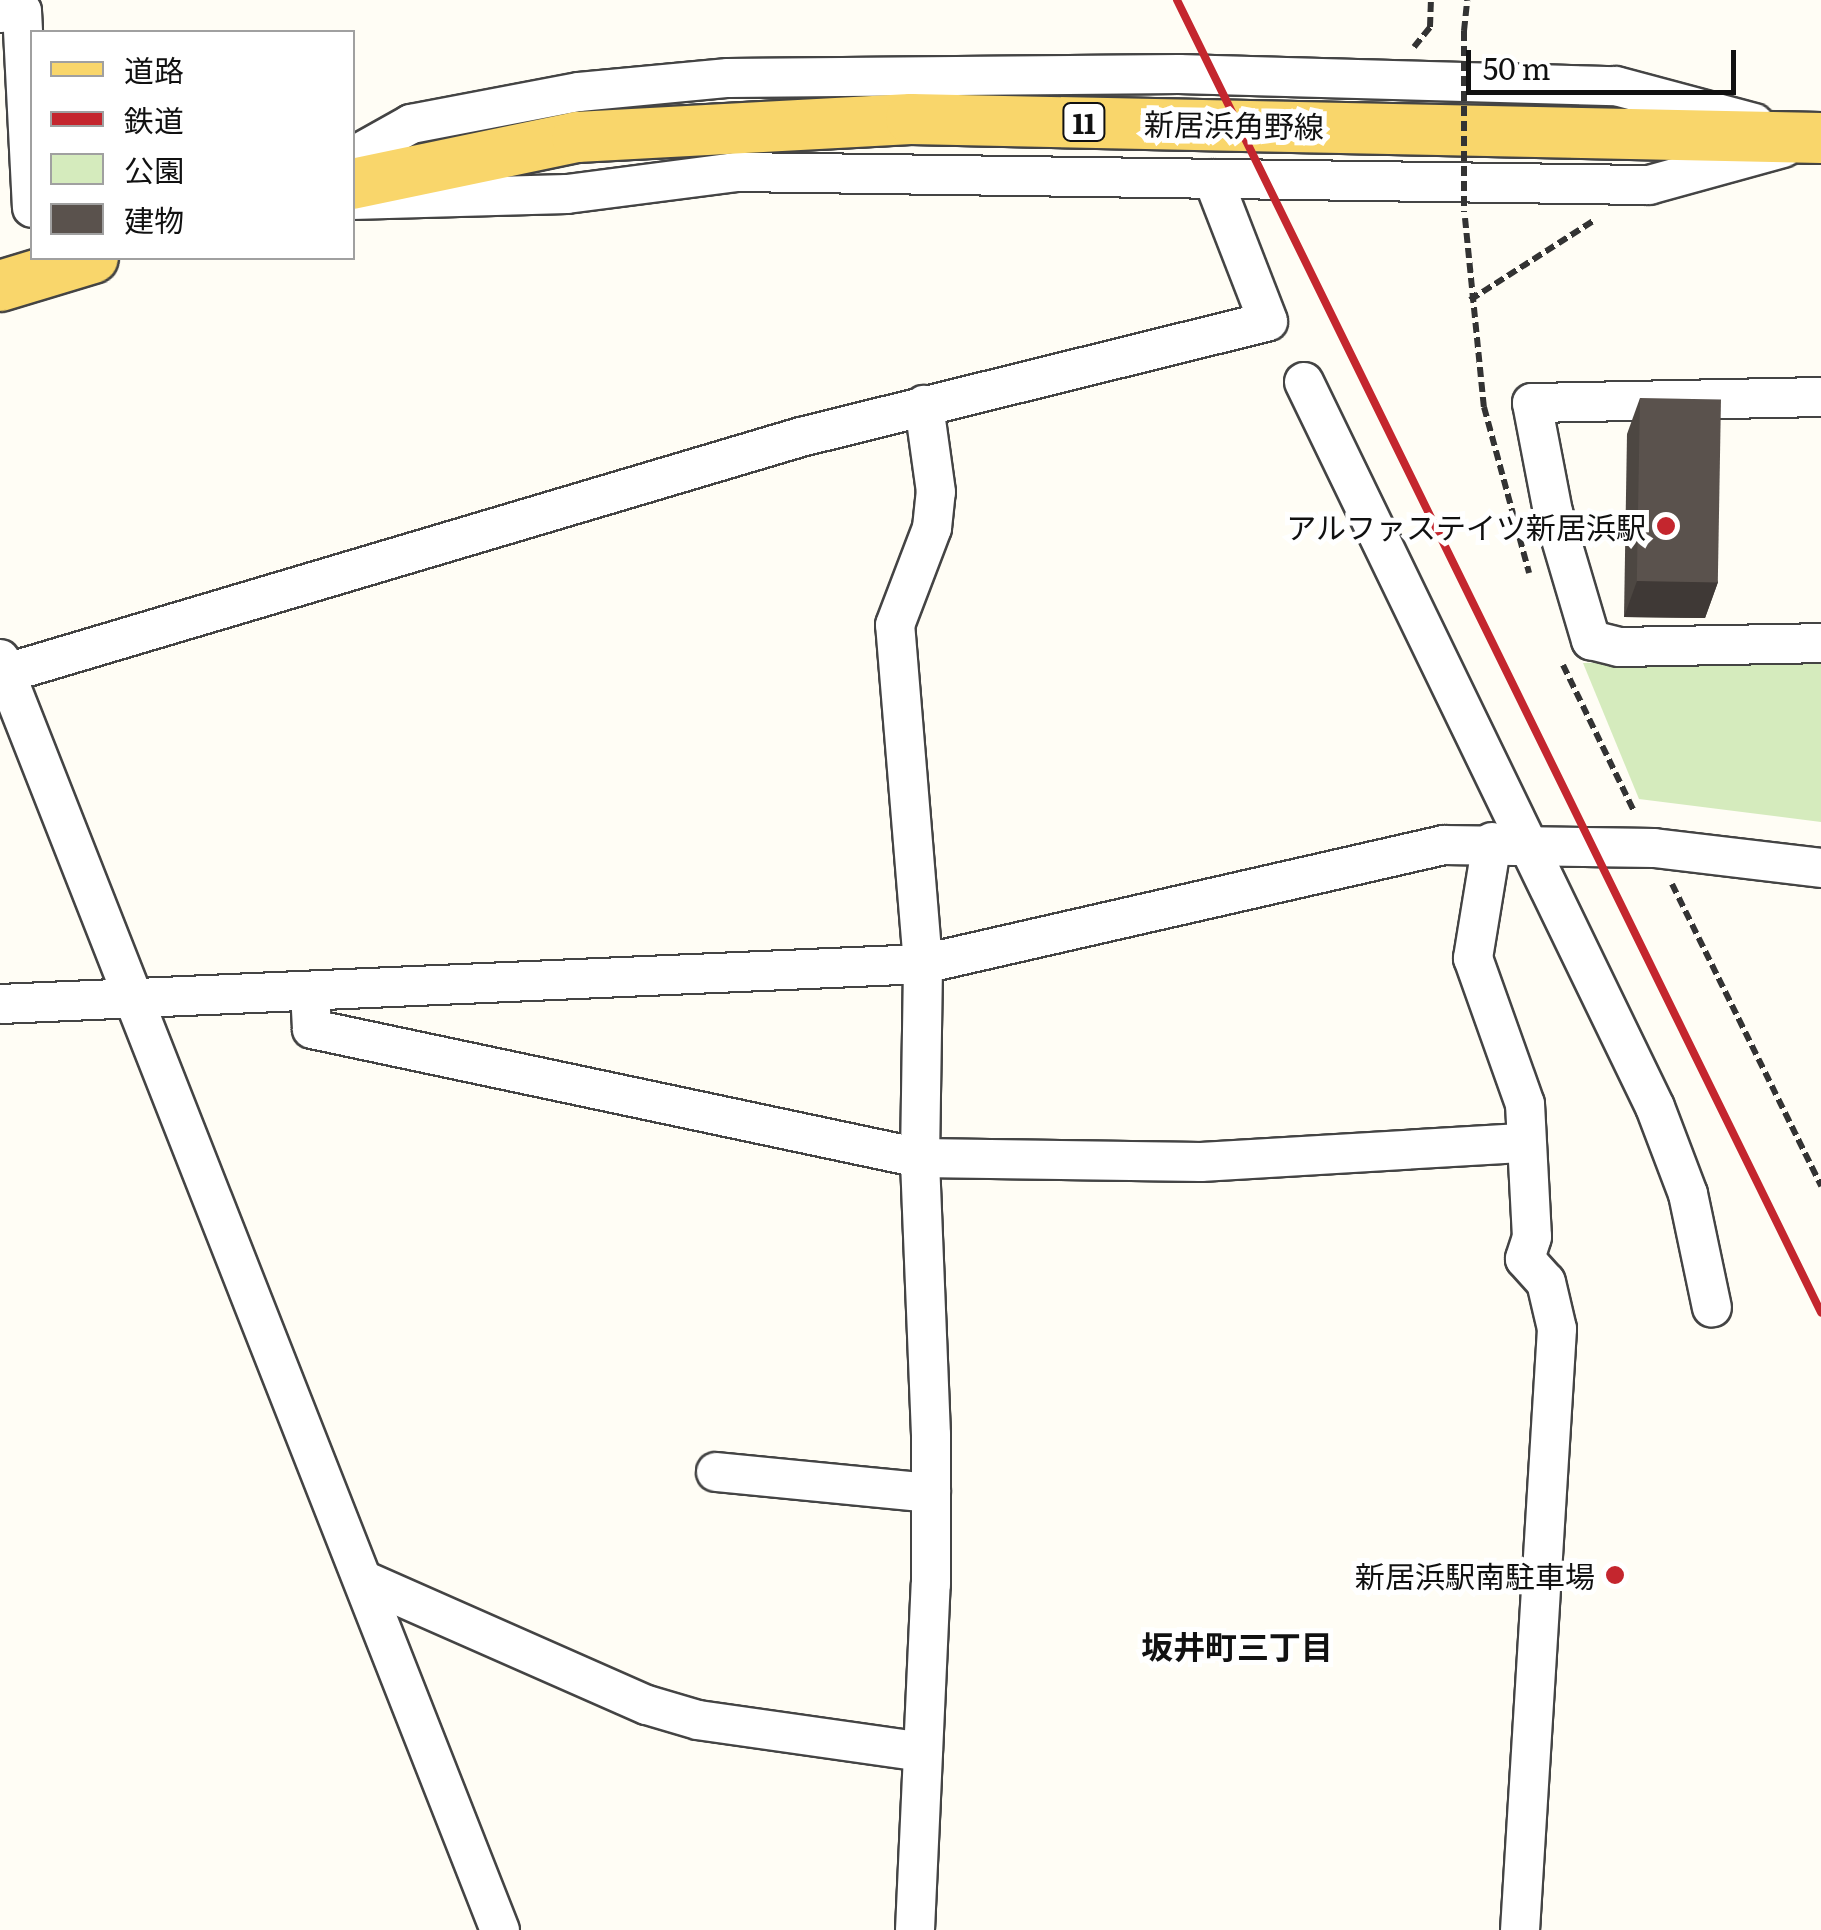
<!DOCTYPE html>
<meta charset="utf-8">
<style>
body{margin:0}
#map{position:relative;width:1821px;height:1930px;overflow:hidden;background:#fffdf5;font-family:Literata,"Noto Sans JP",serif}
div>[style]{position:absolute}
.green>*{inset:0;background:#d5ebbd}
.path>*{height:6px;margin-top:-3px;transform-origin:0;background:repeating-linear-gradient(90deg,#333 0 10px,transparent 0 15px)}
.roads{filter:drop-shadow(2px 0 #444) drop-shadow(-2px 0 #444) drop-shadow(0 2px #444) drop-shadow(0 -2px #444)}
.minor>*{height:38px;margin:-19px;padding:0 19px;transform-origin:19px;border-radius:19px;background:#fff}
.major>*{height:50px;margin:-25px;padding:0 25px;transform-origin:25px;border-radius:25px;background:#f9d66b}
.rail>*{height:8px;margin:-4px;padding:0 4px;transform-origin:4px;border-radius:4px;background:#c4262e}
.path-bridge>*{height:6px;margin-top:-3px;transform-origin:0;background:repeating-linear-gradient(90deg,#333 0 10px,transparent 0 15px)}
.wall>*{inset:0;background:#4d4742}
.shaded-wall>*{inset:0;background:#3f3936}
.building>*{inset:0;background:#5a524d;transform-origin:0 0}
.dots>*{width:28px;height:28px;translate:-50% -50%;box-sizing:border-box;border:5px solid #fff;border-radius:50%}
span{translate:-50% -50%;white-space:nowrap;text-align:center;line-height:1.15;-webkit-text-stroke:10px #fff;paint-order:stroke}
.shield-label span{padding:2px 8px;background:#fff;border:2px solid;border-radius:8px;-webkit-text-stroke-width:0}
.shield-label{font-size:28px;color:#111;font-weight:700}
.street-label{font-size:30px;color:#111}
.poi-label{font-size:30px;color:#111}
.right{translate:-100% -50%;text-align:right}
.neighbourhood-label{font-size:32px;color:#111;font-weight:700}
.legend{position:absolute;left:30px;top:30px;width:325px;height:230px;box-sizing:border-box;background:#fff;border:2px solid #a0a0a0;margin:0;padding:12px 18px;list-style:none;font-size:30px;color:#111}
.legend li{display:flex;align-items:center;gap:20px;height:50px}
.legend b{width:50px;border:2px solid #a0a0a0}
.scale{position:absolute;left:1466px;top:50px;width:270px;height:45px;box-sizing:border-box;border:5px solid #111;border-top:0;padding-left:12px;font-size:30px;line-height:35px;white-space:nowrap;color:#111;-webkit-text-stroke:8px #fff;paint-order:stroke}
</style>
<div id="map">
<div class="green">
<div style="clip-path:polygon(1821px 658px,1821px 822px,1639px 799px,1583px 663px)"></div>
</div>
<div class="path">
<div style="left:1464px;top:31px;width:31px;rotate:-84deg"></div>
<div style="left:1414px;top:47px;width:26px;rotate:-51deg"></div>
<div style="left:1430px;top:27px;width:27px;rotate:-88deg"></div>
<div style="left:1465px;top:218px;width:190px;rotate:84.3deg"></div>
<div style="left:1484px;top:407px;width:172px;rotate:74.8deg"></div>
<div style="left:1470px;top:300px;width:146px;rotate:-32.7deg"></div>
<div style="left:1563px;top:665px;width:162px;rotate:64.1deg"></div>
<div style="left:1672px;top:884px;width:337px;rotate:63.7deg"></div>
</div>
<div class="roads">
<div class="minor">
<div style="left:0;top:13px;width:22px;rotate:-5deg"></div>
<div style="left:22px;top:11px;width:197px;rotate:87.1deg"></div>
<div style="left:352px;top:157px;width:68px;rotate:-29.2deg"></div>
<div style="left:411px;top:124px;width:171px;rotate:-10.8deg"></div>
<div style="left:579px;top:92px;width:150px;rotate:-5.4deg"></div>
<div style="left:728px;top:78px;width:451px;rotate:-0.5deg"></div>
<div style="left:1179px;top:74px;width:437px;rotate:1.6deg"></div>
<div style="left:1616px;top:86px;width:143px;rotate:15deg"></div>
<div style="left:352px;top:200px;width:215px;rotate:-1.6deg"></div>
<div style="left:567px;top:194px;width:170px;rotate:-7.4deg"></div>
<div style="left:736px;top:172px;width:913px;rotate:0.82deg"></div>
<div style="left:1649px;top:185px;width:139px;rotate:-15.4deg"></div>
<div style="left:1304px;top:382px;width:805px;rotate:64.17deg"></div>
<div style="left:1655px;top:1107px;width:93px;rotate:69.2deg"></div>
<div style="left:1688px;top:1194px;width:116px;rotate:78.1deg"></div>
<div style="left:1821px;top:397px;width:289px;rotate:178.8deg"></div>
<div style="left:1532px;top:403px;width:111px;rotate:79.1deg"></div>
<div style="left:1553px;top:512px;width:134px;rotate:73.5deg"></div>
<div style="left:1591px;top:640px;width:29px;rotate:14deg"></div>
<div style="left:1619px;top:647px;width:202px;rotate:-1.1deg"></div>
<div style="left:0;top:659px;width:1366px;rotate:68.53deg"></div>
<div style="left:0;top:675px;width:836px;rotate:-16.55deg"></div>
<div style="left:801px;top:437px;width:481px;rotate:-13.9deg"></div>
<div style="left:1268px;top:321px;width:152px;rotate:-111.2deg"></div>
<div style="left:1492px;top:842px;width:118px;rotate:99.3deg"></div>
<div style="left:1473px;top:958px;width:155px;rotate:70.4deg"></div>
<div style="left:1525px;top:1104px;width:133px;rotate:87deg"></div>
<div style="left:1532px;top:1237px;width:23px;rotate:108deg"></div>
<div style="left:1525px;top:1259px;width:31px;rotate:48deg"></div>
<div style="left:1546px;top:1282px;width:48px;rotate:76.8deg"></div>
<div style="left:1557px;top:1329px;width:602px;rotate:93.52deg"></div>
<div style="left:310px;top:991px;width:38px;rotate:87deg"></div>
<div style="left:312px;top:1029px;width:622px;rotate:11.98deg"></div>
<div style="left:920px;top:1158px;width:281px;rotate:0.8deg"></div>
<div style="left:1201px;top:1162px;width:325px;rotate:-3.4deg"></div>
<div style="left:0;top:1004px;width:924px;rotate:-2.48deg"></div>
<div style="left:923px;top:964px;width:534px;rotate:-12.87deg"></div>
<div style="left:1444px;top:845px;width:210px;rotate:0.8deg"></div>
<div style="left:1654px;top:848px;width:168px;rotate:6.8deg"></div>
<div style="left:716px;top:1472px;width:216px;rotate:5.6deg"></div>
<div style="left:363px;top:1580px;width:310px;rotate:23.8deg"></div>
<div style="left:647px;top:1705px;width:53px;rotate:16.4deg"></div>
<div style="left:698px;top:1720px;width:227px;rotate:8.1deg"></div>
<div style="left:915px;top:1930px;width:346px;rotate:-87.4deg"></div>
<div style="left:931px;top:1584px;width:149px;rotate:-90deg"></div>
<div style="left:931px;top:1435px;width:277px;rotate:-92.3deg"></div>
<div style="left:920px;top:1158px;width:194px;rotate:-89.1deg"></div>
<div style="left:923px;top:964px;width:340px;rotate:-94.7deg"></div>
<div style="left:895px;top:625px;width:104px;rotate:-69.1deg"></div>
<div style="left:932px;top:528px;width:36px;rotate:-84deg"></div>
<div style="left:936px;top:492px;width:88px;rotate:-97.9deg"></div>
</div>
<div class="major">
<div style="left:352px;top:184px;width:230px;rotate:-11.8deg"></div>
<div style="left:577px;top:137px;width:334px;rotate:-3.1deg"></div>
<div style="left:911px;top:119px;width:910px;rotate:1.2deg"></div>
<div style="left:0;top:286px;width:97px;rotate:-16.8deg"></div>
</div>
</div>
<div class="rail">
<div style="left:1177px;top:0;width:1462px;rotate:63.86deg"></div>
</div>
<div class="path-bridge">
<div style="left:1464px;top:31px;width:181px;rotate:90deg"></div>
</div>
<div class="wall">
<div style="clip-path:polygon(1640px 398px,1718px 582px,1705px 618px,1624px 617px,1627px 434px)"></div>
</div>
<div class="shaded-wall">
<div style="clip-path:polygon(1637px 581px,1718px 582px,1705px 618px,1624px 617px)"></div>
</div>
<div class="building">
<div style="left:1640px;top:398px;width:81px;height:183px;rotate:1deg"></div>
</div>
<div class="dots">
<div style="left:1666px;top:526px;background:#c4262e"></div>
<div style="left:1615px;top:1575px;background:#c4262e"></div>
</div>
<div class="shield-label">
<span style="left:1084px;top:122px">11</span>
</div>
<div class="street-label">
<span style="left:1234px;top:124px;rotate:1deg">新居浜角野線</span>
</div>
<div class="poi-label">
<span class="right" style="left:1646px;top:526px">アルファステイツ新居浜駅</span>
<span class="right" style="left:1595px;top:1575px">新居浜駅南駐車場</span>
</div>
<div class="neighbourhood-label">
<span style="left:1237px;top:1645px">坂井町三丁目</span>
</div>
<ul class="legend">
<li><b style="height:12px;background:#f9d66b"></b>道路</li>
<li><b style="height:12px;background:#c4262e"></b>鉄道</li>
<li><b style="height:28px;background:#d5ebbd"></b>公園</li>
<li><b style="height:28px;background:#5a524d"></b>建物</li>
</ul>
<div class="scale">50 m</div>
</div>
